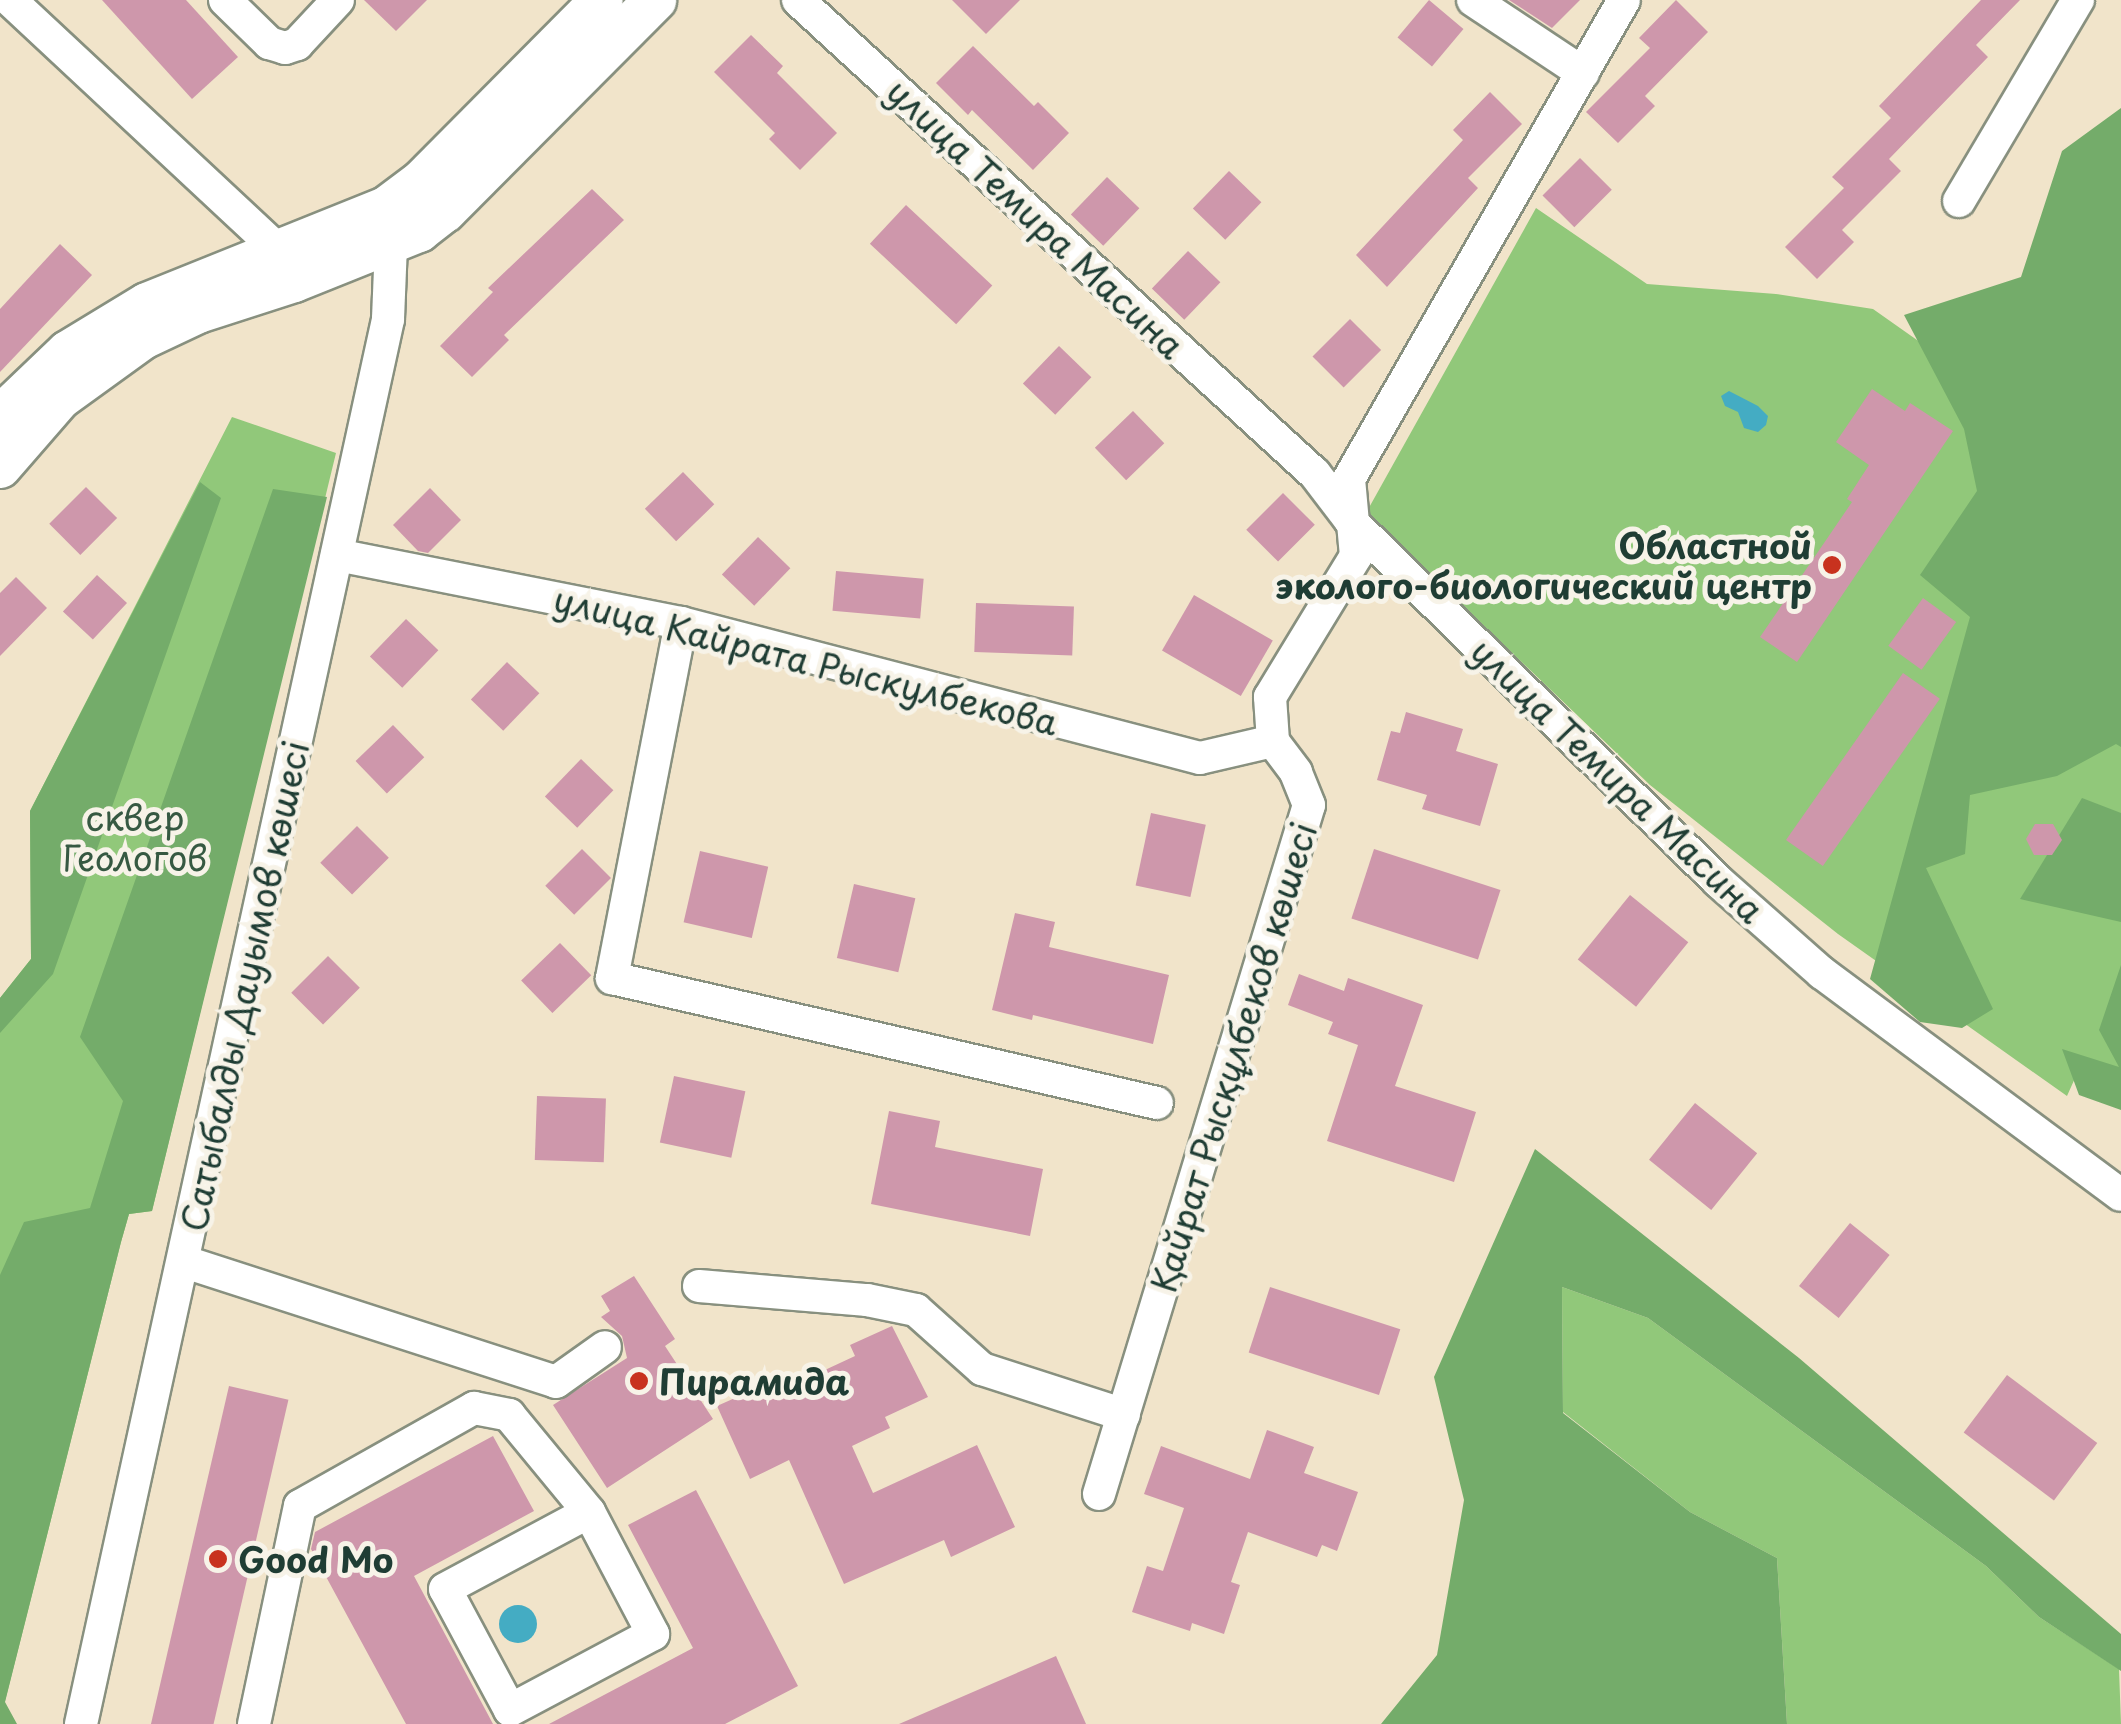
<!DOCTYPE html>
<meta charset="utf-8">
<style>
body{margin:0}
#map{position:relative;width:2121px;height:1724px;overflow:hidden;background:#f1e4ca;font-family:"Playpen Sans",sans-serif}
div>[style]{position:absolute}
.green>*{inset:0;background:#91c87a}
.forest>*{inset:0;background:#74ac6a}
.water>*{inset:0;background:#44acc3}
.round{border-radius:50%}
.building>*{inset:0;background:#ce97ab;transform-origin:0 0}
.roads{filter:drop-shadow(2px 0 #88907f) drop-shadow(-2px 0 #88907f) drop-shadow(0 2px #88907f) drop-shadow(0 -2px #88907f)}
.minor>*{height:32px;margin:-16px;padding:0 16px;transform-origin:16px;border-radius:16px;background:#fff}
.major>*{height:42px;margin:-21px;padding:0 21px;transform-origin:21px;border-radius:21px;background:#fff}
.dots>*{width:28px;height:28px;translate:-50% -50%;box-sizing:border-box;border:5px solid #f7f3e8;border-radius:50%}
span{translate:-50% -50%;white-space:nowrap;text-align:center;line-height:1.15;-webkit-text-stroke:10px #f7f3e8;paint-order:stroke}
.street-label{font-size:35px;color:#1f3d34}
.poi-label{font-size:35px;color:#1f3d34;font-weight:700}
.right{translate:-100% -50%;text-align:right}
.left{translate:0 -50%;text-align:left}
.park-label{font-size:35px;color:#365942}
</style>
<div id="map">
<div class="green">
<div style="clip-path:polygon(1536px 208px,1647px 284px,1776px 294px,1873px 309px,2121px 484px,2121px 1080px,2084px 1058px,2067px 1096px,1838px 934px,1650px 785px,1366px 513px)"></div>
<div style="clip-path:polygon(232px 417px,336px 453px,152px 1211px,129px 1214px,121px 1242px,0 1721px,0 998px,31px 959px,30px 811px)"></div>
<div style="clip-path:polygon(1562px 1287px,1648px 1318px,1986px 1566px,2039px 1617px,2119px 1669px,2121px 1724px,1787px 1724px,1777px 1558px,1690px 1512px,1563px 1412px)"></div>
</div>
<div class="forest">
<div style="clip-path:polygon(2121px 108px,2121px 747px,2116px 744px,2057px 776px,1970px 795px,1965px 854px,1926px 868px,1993px 1009px,1962px 1028px,1920px 1022px,1870px 979px,1970px 617px,1920px 575px,1977px 491px,1964px 429px,1904px 315px,2021px 277px,2062px 151px)"></div>
<div style="clip-path:polygon(200px 482px,221px 498px,53px 974px,0 1033px,0 998px,31px 959px,30px 811px)"></div>
<div style="clip-path:polygon(273px 489px,327px 497px,152px 1211px,129px 1214px,121px 1242px,5px 1702px,17px 1724px,0 1724px,0 1275px,24px 1222px,90px 1208px,123px 1101px,80px 1037px)"></div>
<div style="clip-path:polygon(2082px 798px,2121px 813px,2121px 922px,2020px 899px)"></div>
<div style="clip-path:polygon(2121px 965px,2121px 1110px,2079px 1095px,2062px 1049px,2119px 1067px,2099px 1030px)"></div>
<div style="clip-path:polygon(1535px 1149px,1799px 1358px,2121px 1634px,2121px 1671px,2039px 1617px,1986px 1566px,1648px 1318px,1562px 1287px,1563px 1413px,1690px 1512px,1777px 1558px,1787px 1724px,1381px 1724px,1437px 1655px,1464px 1500px,1434px 1377px)"></div>
</div>
<div class="water">
<div style="clip-path:polygon(1729px 391px,1758px 406px,1768px 416px,1766px 425px,1758px 432px,1744px 428px,1738px 412px,1725px 406px,1721px 396px)"></div>
<div class="round" style="left:499px;top:1605px;width:38px;height:38px"></div>
</div>
<div class="building">
<div style="clip-path:polygon(102px 0,186px 0,238px 57px,192px 99px)"></div>
<div style="clip-path:polygon(364px 0,427px 0,396px 31px)"></div>
<div style="clip-path:polygon(952px 0,1020px 0,986px 34px)"></div>
<div style="left:1429px;top:0;width:45px;height:49px;rotate:40deg"></div>
<div style="clip-path:polygon(1509px 0,1580px 0,1552px 28px)"></div>
<div style="clip-path:polygon(1676px 0,1708px 32px,1645px 96px,1655px 106px,1618px 143px,1586px 112px,1650px 48px,1639px 38px)"></div>
<div style="clip-path:polygon(1981px 0,2020px 0,1976px 45px,1988px 57px,1889px 159px,1901px 171px,1842px 230px,1854px 242px,1817px 279px,1785px 247px,1844px 188px,1832px 177px,1891px 118px,1879px 106px)"></div>
<div style="clip-path:polygon(751px 35px,783px 66px,777px 73px,837px 133px,800px 170px,769px 139px,775px 133px,714px 72px)"></div>
<div style="clip-path:polygon(973px 46px,1034px 106px,1038px 102px,1069px 133px,1033px 170px,972px 110px,968px 115px,936px 83px)"></div>
<div style="clip-path:polygon(1490px 92px,1522px 124px,1468px 178px,1478px 188px,1387px 287px,1356px 255px,1463px 140px,1453px 130px)"></div>
<div style="left:1580px;top:158px;width:45px;height:53px;rotate:45deg"></div>
<div style="left:1229px;top:171px;width:45px;height:52px;rotate:44deg"></div>
<div style="left:1107px;top:177px;width:45px;height:52px;rotate:44deg"></div>
<div style="clip-path:polygon(592px 189px,624px 220px,504px 335px,509px 340px,472px 377px,440px 346px,493px 292px,488px 288px)"></div>
<div style="left:906px;top:205px;width:118px;height:53px;rotate:43deg"></div>
<div style="clip-path:polygon(60px 244px,92px 275px,0 372px,0 309px)"></div>
<div style="left:1188px;top:251px;width:45px;height:52px;rotate:44deg"></div>
<div style="left:1350px;top:319px;width:44px;height:53px;rotate:45deg"></div>
<div style="left:1059px;top:346px;width:45px;height:52px;rotate:44deg"></div>
<div style="clip-path:polygon(1872px 389px,1905px 411px,1910px 403px,1953px 431px,1797px 662px,1760px 637px,1852px 502px,1847px 499px,1869px 465px,1836px 442px)"></div>
<div style="left:1133px;top:411px;width:45px;height:53px;rotate:46deg"></div>
<div style="left:683px;top:472px;width:45px;height:53px;rotate:46deg"></div>
<div style="left:86px;top:487px;width:44px;height:52px;rotate:45deg"></div>
<div style="clip-path:polygon(430px 488px,461px 520px,428px 553px,418px 551px,393px 525px)"></div>
<div style="left:1283px;top:493px;width:45px;height:52px;rotate:45deg"></div>
<div style="left:758px;top:537px;width:45px;height:52px;rotate:44deg"></div>
<div style="left:836px;top:571px;width:88px;height:40px;rotate:5deg"></div>
<div style="left:97px;top:575px;width:41px;height:50px;rotate:43deg"></div>
<div style="clip-path:polygon(16px 577px,47px 608px,0 656px,0 593px)"></div>
<div style="left:1194px;top:595px;width:91px;height:64px;rotate:30deg"></div>
<div style="left:1923px;top:598px;width:41px;height:59px;rotate:36deg"></div>
<div style="left:976px;top:603px;width:98px;height:49px;rotate:2deg"></div>
<div style="left:406px;top:619px;width:45px;height:52px;rotate:44deg"></div>
<div style="left:507px;top:662px;width:45px;height:52px;rotate:44deg"></div>
<div style="left:1903px;top:673px;width:45px;height:204px;rotate:35deg"></div>
<div style="clip-path:polygon(1406px 712px,1463px 729px,1456px 751px,1498px 764px,1480px 826px,1422px 809px,1427px 795px,1377px 780px,1391px 731px,1400px 733px)"></div>
<div style="left:393px;top:725px;width:45px;height:52px;rotate:46deg"></div>
<div style="left:581px;top:759px;width:45px;height:52px;rotate:44deg"></div>
<div style="left:1151px;top:813px;width:56px;height:74px;rotate:12deg"></div>
<div style="clip-path:polygon(2035px 824px,2053px 824px,2062px 840px,2052px 855px,2034px 855px,2026px 839px)"></div>
<div style="left:357px;top:826px;width:45px;height:52px;rotate:45deg"></div>
<div style="left:582px;top:849px;width:41px;height:52px;rotate:45deg"></div>
<div style="left:1374px;top:849px;width:133px;height:73px;rotate:18deg"></div>
<div style="left:700px;top:851px;width:70px;height:73px;rotate:13deg"></div>
<div style="left:854px;top:884px;width:63px;height:76px;rotate:13deg"></div>
<div style="left:1630px;top:895px;width:75px;height:83px;rotate:39deg"></div>
<div style="clip-path:polygon(1015px 913px,1055px 922px,1049px 947px,1169px 975px,1153px 1044px,1033px 1015px,1032px 1020px,992px 1010px)"></div>
<div style="left:560px;top:943px;width:45px;height:54px;rotate:46deg"></div>
<div style="left:328px;top:956px;width:45px;height:52px;rotate:45deg"></div>
<div style="clip-path:polygon(1299px 974px,1344px 991px,1348px 978px,1423px 1005px,1395px 1086px,1476px 1112px,1454px 1182px,1327px 1141px,1358px 1045px,1328px 1034px,1333px 1022px,1288px 1005px)"></div>
<div style="left:674px;top:1076px;width:73px;height:68px;rotate:12deg"></div>
<div style="left:537px;top:1096px;width:69px;height:64px;rotate:2deg"></div>
<div style="left:1695px;top:1103px;width:80px;height:73px;rotate:39deg"></div>
<div style="clip-path:polygon(889px 1111px,940px 1121px,935px 1147px,1043px 1169px,1030px 1236px,871px 1204px)"></div>
<div style="left:1850px;top:1223px;width:51px;height:81px;rotate:39deg"></div>
<div style="clip-path:polygon(634px 1276px,675px 1339px,665px 1346px,713px 1419px,607px 1488px,553px 1405px,627px 1358px,622px 1336px,601px 1317px,610px 1311px,601px 1296px)"></div>
<div style="left:1270px;top:1287px;width:137px;height:69px;rotate:18deg"></div>
<div style="clip-path:polygon(892px 1326px,928px 1397px,885px 1417px,890px 1428px,852px 1446px,873px 1493px,977px 1445px,1015px 1527px,951px 1557px,944px 1540px,844px 1584px,789px 1460px,750px 1479px,717px 1406px,764px 1385px,769px 1396px,855px 1356px,850px 1345px)"></div>
<div style="left:2007px;top:1375px;width:113px;height:72px;rotate:37deg"></div>
<div style="left:229px;top:1386px;width:61px;height:347px;rotate:13deg"></div>
<div style="clip-path:polygon(1267px 1430px,1314px 1447px,1304px 1473px,1358px 1492px,1337px 1551px,1322px 1545px,1317px 1557px,1248px 1532px,1231px 1582px,1240px 1585px,1224px 1634px,1192px 1623px,1190px 1631px,1132px 1612px,1147px 1566px,1163px 1571px,1184px 1508px,1144px 1494px,1161px 1446px,1250px 1479px)"></div>
<div style="clip-path:polygon(493px 1436px,534px 1511px,414px 1576px,493px 1724px,406px 1724px,311px 1549px,315px 1532px)"></div>
<div style="clip-path:polygon(696px 1490px,798px 1686px,725px 1724px,549px 1724px,693px 1648px,628px 1525px)"></div>
<div style="clip-path:polygon(1056px 1656px,1086px 1724px,899px 1724px)"></div>
</div>
<div class="roads">
<div class="minor">
<div style="left:10px;top:0;width:368px;rotate:43deg"></div>
<div style="left:279px;top:251px;width:19px;rotate:62deg"></div>
<div style="left:225px;top:0;width:62px;rotate:44.3deg"></div>
<div style="left:269px;top:43px;width:17px;rotate:17deg"></div>
<div style="left:285px;top:48px;width:13px;rotate:-18deg"></div>
<div style="left:297px;top:44px;width:60px;rotate:-47deg"></div>
<div style="left:798px;top:0;width:701px;rotate:42.52deg"></div>
<div style="left:1315px;top:474px;width:58px;rotate:52.7deg"></div>
<div style="left:1350px;top:520px;width:516px;rotate:44.45deg"></div>
<div style="left:1718px;top:881px;width:139px;rotate:41.5deg"></div>
<div style="left:1822px;top:973px;width:372px;rotate:36.6deg"></div>
<div style="left:1473px;top:0;width:132px;rotate:33.6deg"></div>
<div style="left:1959px;top:201px;width:234px;rotate:-59.4deg"></div>
<div style="left:337px;top:555px;width:351px;rotate:11.2deg"></div>
<div style="left:681px;top:623px;width:536px;rotate:14.58deg"></div>
<div style="left:1200px;top:758px;width:75px;rotate:-13.1deg"></div>
<div style="left:681px;top:623px;width:362px;rotate:101deg"></div>
<div style="left:612px;top:978px;width:559px;rotate:12.92deg"></div>
<div style="left:185px;top:1262px;width:390px;rotate:17.9deg"></div>
<div style="left:556px;top:1382px;width:60px;rotate:-35.5deg"></div>
<div style="left:699px;top:1286px;width:169px;rotate:4.8deg"></div>
<div style="left:867px;top:1300px;width:50px;rotate:11.5deg"></div>
<div style="left:916px;top:1310px;width:89px;rotate:41.8deg"></div>
<div style="left:982px;top:1369px;width:149px;rotate:17.9deg"></div>
<div style="left:1099px;top:1494px;width:720px;rotate:-73.05deg"></div>
<div style="left:1309px;top:805px;width:35px;rotate:-112deg"></div>
<div style="left:1296px;top:772px;width:39px;rotate:-127deg"></div>
<div style="left:1273px;top:741px;width:44px;rotate:-93.9deg"></div>
<div style="left:1270px;top:697px;width:165px;rotate:-58.6deg"></div>
<div style="left:1356px;top:556px;width:77px;rotate:-95.2deg"></div>
<div style="left:1349px;top:479px;width:552px;rotate:-60.14deg"></div>
<div style="left:81px;top:1724px;width:1438px;rotate:-77.67deg"></div>
<div style="left:388px;top:319px;width:74px;rotate:-87.7deg"></div>
<div style="left:254px;top:1724px;width:223px;rotate:-78.1deg"></div>
<div style="left:300px;top:1506px;width:200px;rotate:-29.4deg"></div>
<div style="left:474px;top:1408px;width:36px;rotate:11deg"></div>
<div style="left:509px;top:1415px;width:126px;rotate:50.5deg"></div>
<div style="left:589px;top:1512px;width:138px;rotate:62.3deg"></div>
<div style="left:653px;top:1634px;width:162px;rotate:152deg"></div>
<div style="left:510px;top:1710px;width:137px;rotate:-118.2deg"></div>
<div style="left:445px;top:1589px;width:163px;rotate:-28.1deg"></div>
</div>
<div class="major">
<div style="left:0;top:417px;width:94px;rotate:-43.7deg"></div>
<div style="left:68px;top:352px;width:92px;rotate:-31.3deg"></div>
<div style="left:147px;top:304px;width:258px;rotate:-21.9deg"></div>
<div style="left:386px;top:208px;width:45px;rotate:-36.9deg"></div>
<div style="left:422px;top:181px;width:255px;rotate:-45.2deg"></div>
<div style="left:0;top:467px;width:91px;rotate:-49deg"></div>
<div style="left:60px;top:398px;width:102px;rotate:-35.9deg"></div>
<div style="left:143px;top:338px;width:61px;rotate:-25.3deg"></div>
<div style="left:198px;top:312px;width:101px;rotate:-17.9deg"></div>
<div style="left:294px;top:281px;width:135px;rotate:-21.8deg"></div>
<div style="left:419px;top:231px;width:33px;rotate:-38deg"></div>
<div style="left:445px;top:211px;width:298px;rotate:-45.1deg"></div>
</div>
</div>
<div class="dots">
<div style="left:1832px;top:565px;background:#c8321e"></div>
<div style="left:639px;top:1381px;background:#c8321e"></div>
<div style="left:218px;top:1559px;background:#c8321e"></div>
</div>
<div class="street-label">
<span style="left:1036px;top:218px;rotate:43deg">улица Темира Масина</span>
<span style="left:806px;top:660px;rotate:14deg">улица Кайрата Рыскулбекова</span>
<span style="left:1618px;top:780px;rotate:44deg">улица Темира Масина</span>
<span style="left:244px;top:986px;rotate:-78deg">Сатыбалды Дауымов көшесі</span>
<span style="left:1233px;top:1057px;rotate:-73deg">Қайрат Рысқұлбеков көшесі</span>
</div>
<div class="poi-label">
<span class="right" style="left:1812px;top:565px">Областной<br>эколого-биологический центр</span>
<span class="left" style="left:659px;top:1381px">Пирамида</span>
<span class="left" style="left:238px;top:1559px">Good Mo</span>
</div>
<div class="park-label">
<span style="left:135px;top:837px">сквер<br>Геологов</span>
</div>
</div>
